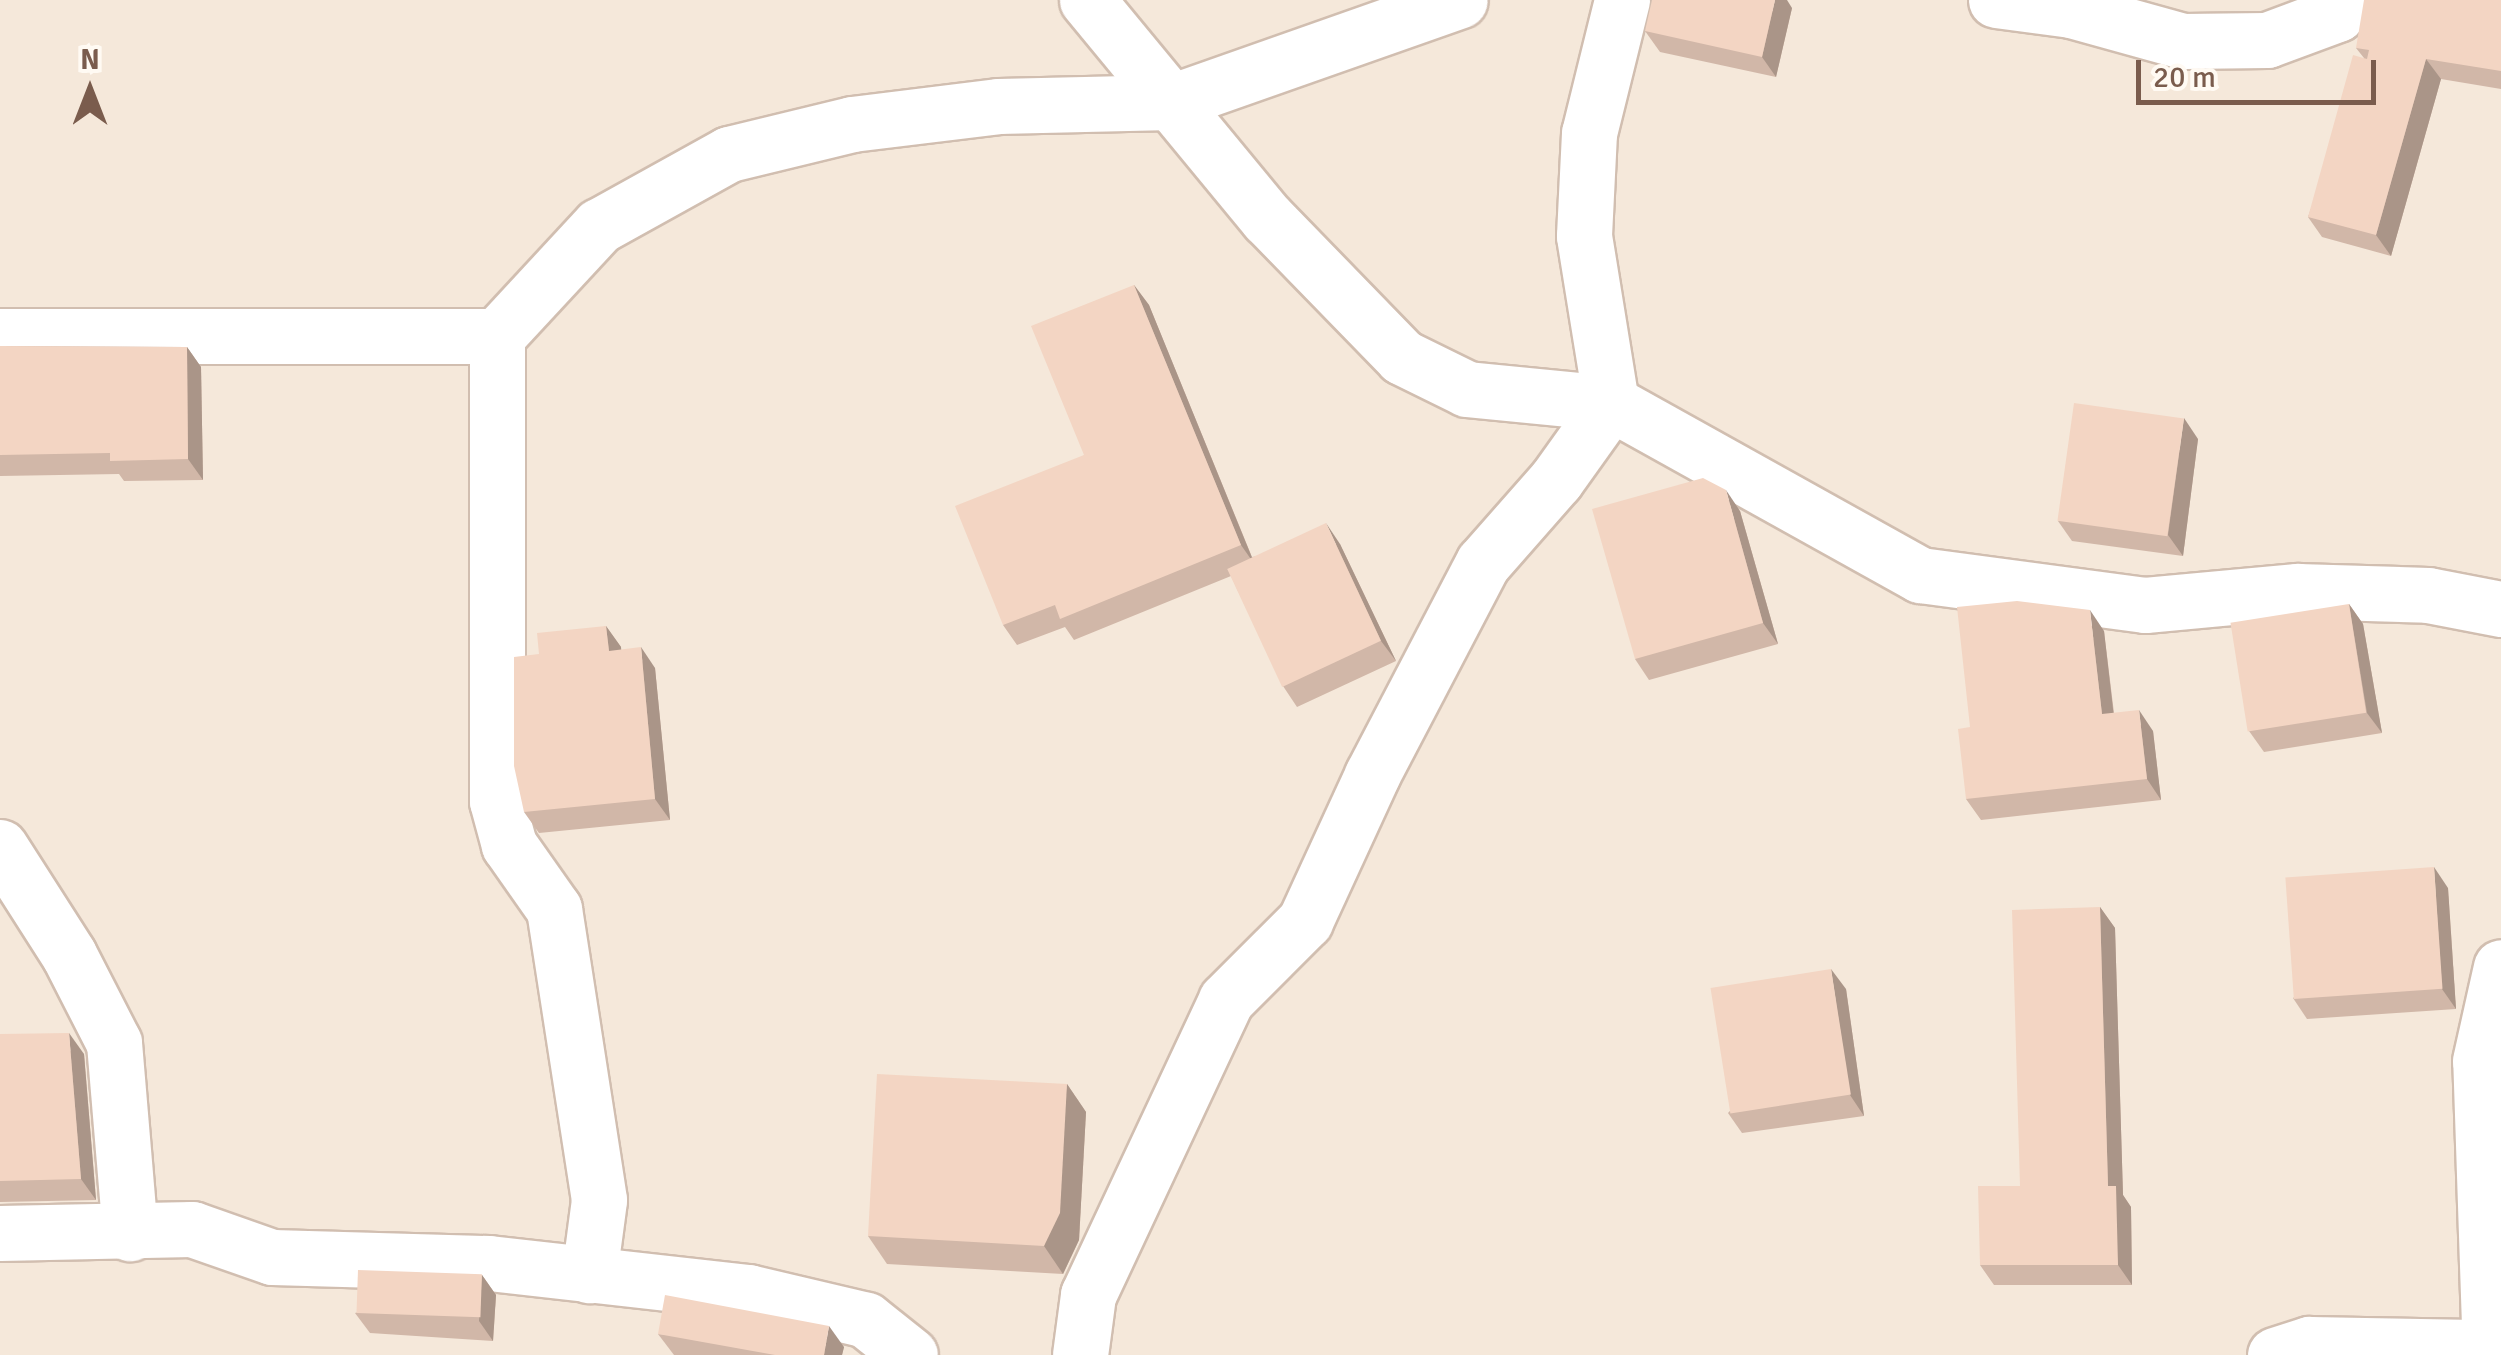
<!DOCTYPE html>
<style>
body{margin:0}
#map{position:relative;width:2501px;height:1355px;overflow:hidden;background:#fdf6ec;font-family:Signika,sans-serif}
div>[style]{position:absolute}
.residential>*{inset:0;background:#f5e8da;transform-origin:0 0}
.roads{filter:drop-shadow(2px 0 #d1beb0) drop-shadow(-2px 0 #d1beb0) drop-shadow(0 2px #d1beb0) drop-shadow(0 -2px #d1beb0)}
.minor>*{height:55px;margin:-27.5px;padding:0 27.5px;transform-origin:27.5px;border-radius:27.5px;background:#fff}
.wall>*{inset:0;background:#d1b7a8}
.shaded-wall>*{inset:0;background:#aa9588}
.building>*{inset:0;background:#f3d5c3;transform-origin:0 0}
span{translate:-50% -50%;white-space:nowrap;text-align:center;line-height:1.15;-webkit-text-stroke:9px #fffaf3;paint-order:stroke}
.north{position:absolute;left:40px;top:40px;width:100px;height:100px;-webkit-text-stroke:8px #fffaf3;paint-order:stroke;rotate:0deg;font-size:28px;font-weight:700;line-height:40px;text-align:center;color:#7a5c4d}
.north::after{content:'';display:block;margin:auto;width:35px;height:45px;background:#7a5c4d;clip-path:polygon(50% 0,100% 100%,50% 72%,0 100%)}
.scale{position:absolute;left:2136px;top:60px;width:240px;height:45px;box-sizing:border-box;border:5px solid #7a5c4d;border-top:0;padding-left:12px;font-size:30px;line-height:35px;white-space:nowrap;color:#7a5c4d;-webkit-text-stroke:8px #fffaf3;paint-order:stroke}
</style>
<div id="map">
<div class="residential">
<div style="left:0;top:0;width:2501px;height:1355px"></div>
</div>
<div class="roads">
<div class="minor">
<div style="left:1087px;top:0;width:283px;rotate:50.5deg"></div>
<div style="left:1267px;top:218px;width:194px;rotate:45.8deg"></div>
<div style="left:1402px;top:357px;width:72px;rotate:26.2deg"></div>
<div style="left:1467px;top:389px;width:145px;rotate:5.6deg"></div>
<div style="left:1622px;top:0;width:137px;rotate:103.9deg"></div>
<div style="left:1589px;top:133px;width:103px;rotate:92.8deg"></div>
<div style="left:1584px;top:236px;width:169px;rotate:80.8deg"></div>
<div style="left:1611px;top:403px;width:354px;rotate:29.1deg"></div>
<div style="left:1920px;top:575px;width:227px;rotate:7.6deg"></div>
<div style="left:2145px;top:605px;width:153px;rotate:-5.3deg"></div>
<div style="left:2297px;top:591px;width:131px;rotate:1.7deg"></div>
<div style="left:2428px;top:595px;width:74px;rotate:10.9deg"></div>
<div style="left:1996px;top:0;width:76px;rotate:7.6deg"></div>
<div style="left:2071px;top:10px;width:116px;rotate:15.5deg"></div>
<div style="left:2183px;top:41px;width:84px;rotate:-0.7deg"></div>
<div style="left:2267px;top:40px;width:75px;rotate:-20.4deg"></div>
<div style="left:2337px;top:14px;width:17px;rotate:-54deg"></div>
<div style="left:0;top:336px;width:497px"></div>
<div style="left:497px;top:336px;width:465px;rotate:90deg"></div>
<div style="left:497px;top:801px;width:46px;rotate:74.7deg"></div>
<div style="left:509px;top:845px;width:78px;rotate:54.9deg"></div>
<div style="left:554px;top:909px;width:294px;rotate:81.2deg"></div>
<div style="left:599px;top:1200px;width:76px;rotate:97.6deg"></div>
<div style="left:497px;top:336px;width:150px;rotate:-47.2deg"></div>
<div style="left:599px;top:226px;width:149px;rotate:-29deg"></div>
<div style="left:729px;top:154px;width:127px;rotate:-13.7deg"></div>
<div style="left:852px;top:124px;width:147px;rotate:-7deg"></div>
<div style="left:998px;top:106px;width:173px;rotate:-1.3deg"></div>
<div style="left:1171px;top:102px;width:306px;rotate:-19.4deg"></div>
<div style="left:0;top:847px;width:128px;rotate:57.4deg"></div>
<div style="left:69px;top:955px;width:99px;rotate:62.9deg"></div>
<div style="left:114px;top:1043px;width:191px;rotate:85.2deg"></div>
<div style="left:0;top:1233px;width:192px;rotate:-1.2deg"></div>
<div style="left:192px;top:1229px;width:85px;rotate:19.3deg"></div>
<div style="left:272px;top:1257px;width:217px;rotate:1.6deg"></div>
<div style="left:489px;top:1263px;width:261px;rotate:6.4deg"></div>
<div style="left:748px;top:1292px;width:121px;rotate:13.3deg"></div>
<div style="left:866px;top:1320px;width:56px;rotate:38.5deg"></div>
<div style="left:1080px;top:1355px;width:61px;rotate:-82.4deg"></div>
<div style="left:1088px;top:1295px;width:326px;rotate:-64.9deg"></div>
<div style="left:1226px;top:1000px;width:112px;rotate:-45deg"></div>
<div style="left:1305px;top:921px;width:161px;rotate:-65.3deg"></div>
<div style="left:1372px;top:775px;width:239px;rotate:-62.4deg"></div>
<div style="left:1483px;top:563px;width:111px;rotate:-48.7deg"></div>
<div style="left:1556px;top:480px;width:95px;rotate:-54.5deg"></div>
<div style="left:2275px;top:1355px;width:36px;rotate:-18deg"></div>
<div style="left:2309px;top:1344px;width:180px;rotate:1deg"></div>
<div style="left:2490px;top:1355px;width:294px;rotate:-91.9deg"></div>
<div style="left:2480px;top:1061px;width:96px;rotate:-77.4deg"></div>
</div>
</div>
<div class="wall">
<div style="clip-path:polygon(2501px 0,2501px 89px,2441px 79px,2391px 256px,2322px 237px,2308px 217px,2364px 58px,2356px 48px)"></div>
<div style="clip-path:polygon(1792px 8px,1776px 77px,1660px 52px,1645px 31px)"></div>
<div style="clip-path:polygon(1134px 285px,1149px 305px,1252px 557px,1340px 544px,1396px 661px,1297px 707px,1283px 686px,1231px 576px,1074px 640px,1065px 627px,1017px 645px,1003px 625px,1084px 455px)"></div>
<div style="clip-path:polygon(0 346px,187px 347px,201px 367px,203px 480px,124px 481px,119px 474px,0 476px)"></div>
<div style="clip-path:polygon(2198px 439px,2183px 556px,2072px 541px,2058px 521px)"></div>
<div style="clip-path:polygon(1740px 511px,1778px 644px,1649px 680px,1635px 659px)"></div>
<div style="clip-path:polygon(2349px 604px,2363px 624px,2382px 733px,2264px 752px,2249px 731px)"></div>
<div style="clip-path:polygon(606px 626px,621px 647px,621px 650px,655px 668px,670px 820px,539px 833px,524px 812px,539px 654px)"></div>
<div style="clip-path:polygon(2104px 631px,2114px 713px,2153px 731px,2161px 800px,1981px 820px,1966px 799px,1970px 727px)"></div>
<div style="clip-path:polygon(2448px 888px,2456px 1009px,2307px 1019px,2293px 998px)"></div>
<div style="clip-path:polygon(2100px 907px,2115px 928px,2123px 1195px,2131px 1207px,2132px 1285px,1994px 1285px,1980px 1265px,2020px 1186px)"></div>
<div style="clip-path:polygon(1846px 989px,1864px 1116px,1742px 1133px,1728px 1113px)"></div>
<div style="clip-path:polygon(0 1034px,84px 1054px,96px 1200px,0 1202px)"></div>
<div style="clip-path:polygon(1067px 1084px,1086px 1112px,1079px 1240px,1063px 1274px,887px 1264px,868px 1236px)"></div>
<div style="clip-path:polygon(482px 1275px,496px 1295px,493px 1341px,370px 1333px,355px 1313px)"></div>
<div style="clip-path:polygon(658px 1334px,844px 1347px,842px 1355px,674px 1355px)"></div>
</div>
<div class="shaded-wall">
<div style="clip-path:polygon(1775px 0,1787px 0,1792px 8px,1776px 77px,1762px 57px)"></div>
<div style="clip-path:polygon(2426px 59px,2441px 79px,2391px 256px,2376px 235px)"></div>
<div style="clip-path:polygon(1134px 285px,1149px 305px,1255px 565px,1241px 545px)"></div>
<div style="clip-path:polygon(187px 347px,201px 367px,203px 480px,188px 459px)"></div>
<div style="clip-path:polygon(2184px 418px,2198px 439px,2183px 556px,2168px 535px)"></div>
<div style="clip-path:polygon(1726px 490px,1740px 511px,1778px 644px,1763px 623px)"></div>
<div style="clip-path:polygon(1326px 523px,1340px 544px,1396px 661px,1381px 641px)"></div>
<div style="clip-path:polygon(2349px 604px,2363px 624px,2382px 733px,2367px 713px)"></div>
<div style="clip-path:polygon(2090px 610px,2104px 631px,2116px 735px,2102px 714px)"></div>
<div style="clip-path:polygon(606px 626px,621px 647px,623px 672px,609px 651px)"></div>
<div style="clip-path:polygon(641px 647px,655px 668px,670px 820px,655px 799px)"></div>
<div style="clip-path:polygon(2139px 710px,2153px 731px,2161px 800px,2147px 779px)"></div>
<div style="clip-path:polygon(2434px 867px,2448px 888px,2456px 1009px,2442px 989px)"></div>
<div style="clip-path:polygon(2100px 907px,2115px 928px,2123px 1195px,2131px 1207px,2132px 1285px,2118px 1265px,2108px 1186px)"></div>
<div style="clip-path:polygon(1831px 969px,1846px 989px,1864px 1116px,1850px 1095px)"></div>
<div style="clip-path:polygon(69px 1033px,84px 1054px,96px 1200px,81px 1179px)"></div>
<div style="clip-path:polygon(1067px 1084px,1086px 1112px,1079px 1240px,1063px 1274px,1044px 1246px)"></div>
<div style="clip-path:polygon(482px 1275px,496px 1295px,493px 1341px,479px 1321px)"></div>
<div style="clip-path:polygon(829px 1326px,844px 1347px,842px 1355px,824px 1355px)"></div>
</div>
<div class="building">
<div style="clip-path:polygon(1652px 0,1775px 0,1762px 57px,1645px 31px)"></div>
<div style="clip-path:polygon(2364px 0,2501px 0,2501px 71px,2426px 59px,2376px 235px,2308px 217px,2353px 55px,2367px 59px,2369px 50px,2356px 48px)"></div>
<div style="clip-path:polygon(1134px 285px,1241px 545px,1060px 619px,1055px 605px,1003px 625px,955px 506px,1084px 455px,1031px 326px)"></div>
<div style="clip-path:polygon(0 346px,187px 347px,188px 459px,110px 461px,110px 453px,0 455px)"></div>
<div style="left:2074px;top:403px;width:111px;height:119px;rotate:8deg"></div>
<div style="clip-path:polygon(1703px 478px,1726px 490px,1763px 623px,1635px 659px,1592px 509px)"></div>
<div style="left:1326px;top:523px;width:130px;height:109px;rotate:65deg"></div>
<div style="clip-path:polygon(2017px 601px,2090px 610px,2102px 714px,2139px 710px,2147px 779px,1966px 799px,1958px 729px,1970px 727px,1957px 607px)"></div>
<div style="left:2349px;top:604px;width:110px;height:120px;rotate:81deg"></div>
<div style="clip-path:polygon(606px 626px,609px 651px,641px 647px,655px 799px,524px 812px,514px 766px,514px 657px,539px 654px,537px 633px)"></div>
<div style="left:2434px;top:867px;width:122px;height:149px;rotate:86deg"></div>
<div style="clip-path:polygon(2100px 907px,2108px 1186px,2116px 1186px,2118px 1265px,1980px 1265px,1978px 1186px,2020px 1186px,2012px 910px)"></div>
<div style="left:1831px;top:969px;width:127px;height:122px;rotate:81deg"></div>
<div style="clip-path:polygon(69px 1033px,81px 1179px,0 1181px,0 1034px)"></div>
<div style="clip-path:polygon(877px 1074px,1067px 1084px,1060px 1213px,1044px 1246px,868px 1236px)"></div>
<div style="left:358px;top:1270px;width:124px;height:43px;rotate:2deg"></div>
<div style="clip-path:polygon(665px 1295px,829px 1326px,824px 1355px,775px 1355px,658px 1334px)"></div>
</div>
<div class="north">N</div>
<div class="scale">20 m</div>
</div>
